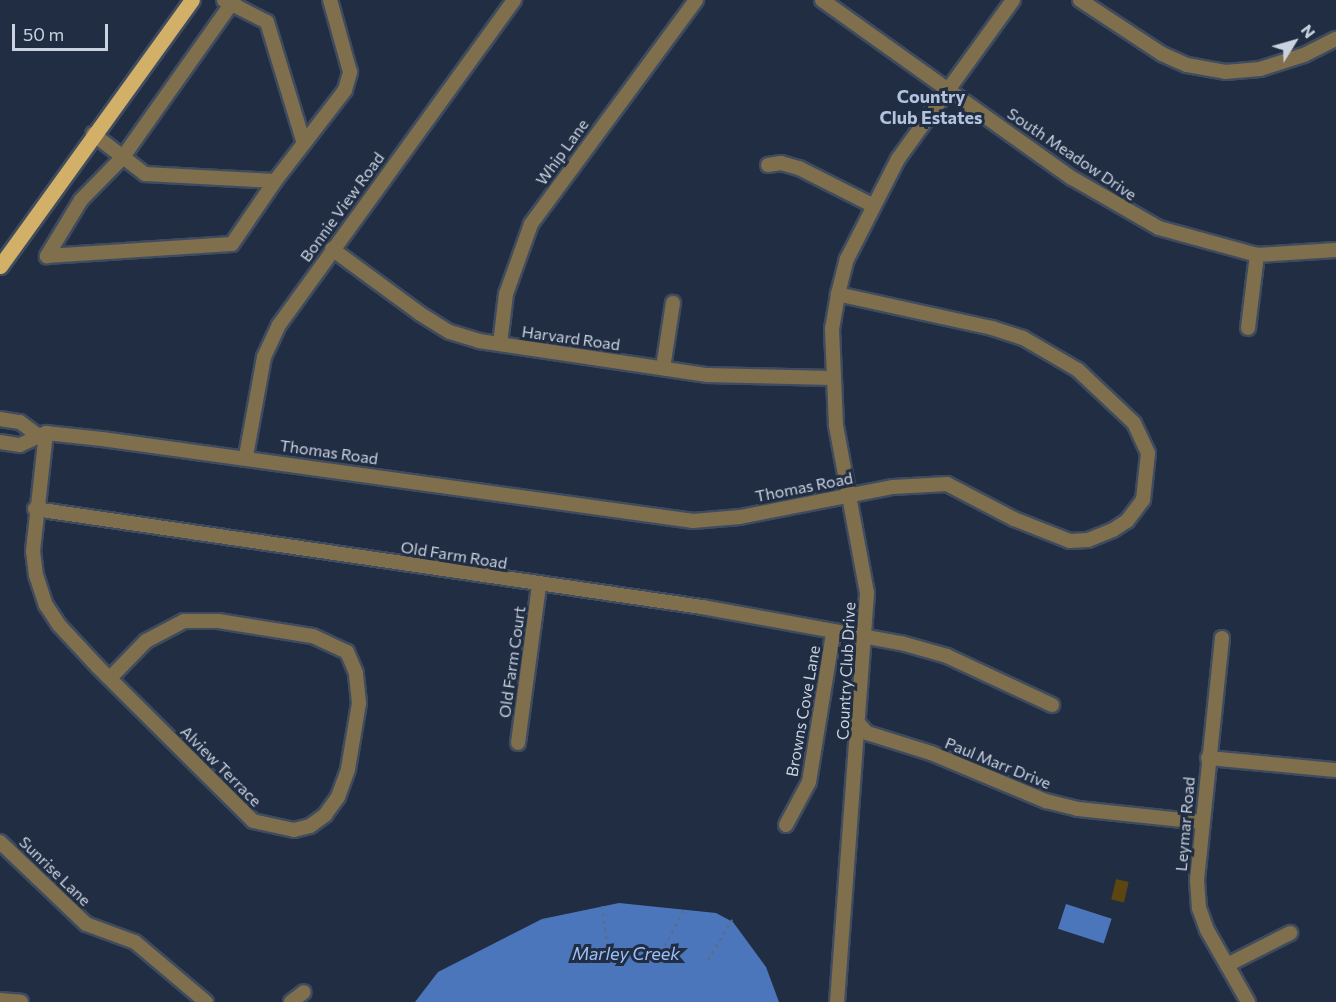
<!DOCTYPE html>
<style>
body{margin:0}
#map{position:relative;width:1336px;height:1002px;overflow:hidden;background:#202d42;font-family:Commissioner,sans-serif}
div>[style]{position:absolute}
.green>*{inset:0;background:#5c450f;transform-origin:0 0}
.water>*{inset:0;background:#4c76bb;transform-origin:0 0}
.path>*{height:2px;margin-top:-1px;transform-origin:0;background:repeating-linear-gradient(90deg,#5f6b7d 0 3px,transparent 0 7.5px)}
.roads{filter:drop-shadow(2px 0 #3f4b5e) drop-shadow(-2px 0 #3f4b5e) drop-shadow(0 2px #3f4b5e) drop-shadow(0 -2px #3f4b5e)}
.minor>*{height:14px;margin:-7px;padding:0 7px;transform-origin:7px;border-radius:7px;background:#806f4d}
.major>*{height:15px;margin:-7.5px;padding:0 7.5px;transform-origin:7.5px;border-radius:7.5px;background:#d3b068}
span{translate:-50% -50%;white-space:nowrap;text-align:center;line-height:1.15;-webkit-text-stroke:6px #202d42;paint-order:stroke}
.street-label{font-size:16px;color:#cad2e0}
.neighbourhood-label{font-size:18px;color:#b3c3de;font-weight:700}
.water-label{font-size:18px;color:#9dc0f8;font-style:italic}
.north{position:absolute;left:1264px;top:12px;width:60px;height:60px;-webkit-text-stroke:4px #202d42;paint-order:stroke;rotate:53deg;font-size:16px;font-weight:700;line-height:24px;text-align:center;color:#cad2e0}
.north::after{content:'';display:block;margin:auto;width:21px;height:27px;background:#cad2e0;clip-path:polygon(50% 0,100% 100%,50% 72%,0 100%)}
.scale{position:absolute;left:12px;top:24px;width:96px;height:27px;box-sizing:border-box;border:3px solid #cad2e0;border-top:0;padding-left:8px;font-size:18px;line-height:21px;white-space:nowrap;color:#cad2e0;-webkit-text-stroke:4px #202d42;paint-order:stroke}
</style>
<div id="map">
<div class="green">
<div style="left:1116px;top:879px;width:13px;height:21px;rotate:13deg"></div>
</div>
<div class="water">
<div style="clip-path:polygon(619px 903px,716px 913px,733px 922px,766px 967px,779px 1002px,415px 1002px,438px 972px,542px 919px)"></div>
<div style="left:1066px;top:904px;width:48px;height:26px;rotate:18deg"></div>
</div>
<div class="path">
<div style="left:602px;top:906px;width:44px;rotate:82.2deg"></div>
<div style="left:608px;top:950px;width:5px;rotate:-11deg"></div>
<div style="left:668px;top:956px;width:8px;rotate:-157deg"></div>
<div style="left:661px;top:953px;width:51px;rotate:-61.9deg"></div>
<div style="left:708px;top:960px;width:47px;rotate:-59deg"></div>
</div>
<div class="roads">
<div class="minor">
<div style="left:224px;top:0;width:48px;rotate:27.1deg"></div>
<div style="left:267px;top:22px;width:127px;rotate:73.1deg"></div>
<div style="left:234px;top:0;width:192px;rotate:125.3deg"></div>
<div style="left:123px;top:157px;width:60px;rotate:134.3deg"></div>
<div style="left:81px;top:200px;width:66px;rotate:121.3deg"></div>
<div style="left:47px;top:256px;width:185px;rotate:-3.7deg"></div>
<div style="left:232px;top:244px;width:76px;rotate:-55.7deg"></div>
<div style="left:822px;top:0;width:307px;rotate:35.5deg"></div>
<div style="left:1072px;top:178px;width:100px;rotate:29.9deg"></div>
<div style="left:1159px;top:228px;width:102px;rotate:15.4deg"></div>
<div style="left:1257px;top:255px;width:79px;rotate:-3.6deg"></div>
<div style="left:1080px;top:0;width:98px;rotate:33.4deg"></div>
<div style="left:1162px;top:54px;width:27px;rotate:24deg"></div>
<div style="left:1187px;top:65px;width:39px;rotate:10deg"></div>
<div style="left:1225px;top:72px;width:35px;rotate:-5deg"></div>
<div style="left:1260px;top:69px;width:46px;rotate:-17.7deg"></div>
<div style="left:1304px;top:55px;width:36px;rotate:-27deg"></div>
<div style="left:93px;top:134px;width:66px;rotate:37.6deg"></div>
<div style="left:145px;top:174px;width:130px;rotate:3.1deg"></div>
<div style="left:275px;top:181px;width:115px;rotate:-52.4deg"></div>
<div style="left:345px;top:90px;width:19px;rotate:-74deg"></div>
<div style="left:350px;top:72px;width:75px;rotate:-105.5deg"></div>
<div style="left:768px;top:165px;width:13px;rotate:-9deg"></div>
<div style="left:781px;top:163px;width:19px;rotate:16deg"></div>
<div style="left:799px;top:168px;width:82px;rotate:26.9deg"></div>
<div style="left:332px;top:249px;width:108px;rotate:36.3deg"></div>
<div style="left:419px;top:313px;width:36px;rotate:32deg"></div>
<div style="left:450px;top:332px;width:30px;rotate:17deg"></div>
<div style="left:479px;top:341px;width:231px;rotate:8.5deg"></div>
<div style="left:707px;top:375px;width:125px;rotate:1.4deg"></div>
<div style="left:1248px;top:328px;width:74px;rotate:-83deg"></div>
<div style="left:500px;top:344px;width:50px;rotate:-83.2deg"></div>
<div style="left:506px;top:294px;width:74px;rotate:-70.3deg"></div>
<div style="left:531px;top:224px;width:278px;rotate:-53.6deg"></div>
<div style="left:663px;top:368px;width:66px;rotate:-81.3deg"></div>
<div style="left:0;top:419px;width:20px;rotate:9deg"></div>
<div style="left:20px;top:422px;width:21px;rotate:37deg"></div>
<div style="left:46px;top:433px;width:119px;rotate:96.3deg"></div>
<div style="left:33px;top:551px;width:24px;rotate:83deg"></div>
<div style="left:36px;top:575px;width:32px;rotate:72deg"></div>
<div style="left:46px;top:605px;width:24px;rotate:57deg"></div>
<div style="left:59px;top:625px;width:57px;rotate:47.1deg"></div>
<div style="left:98px;top:667px;width:218px;rotate:44.8deg"></div>
<div style="left:253px;top:821px;width:42px;rotate:12.4deg"></div>
<div style="left:294px;top:830px;width:16px;rotate:-14deg"></div>
<div style="left:310px;top:826px;width:19px;rotate:-36deg"></div>
<div style="left:325px;top:815px;width:22px;rotate:-54deg"></div>
<div style="left:338px;top:797px;width:30px;rotate:-70deg"></div>
<div style="left:348px;top:769px;width:67px;rotate:-80.5deg"></div>
<div style="left:359px;top:703px;width:30px;rotate:-96deg"></div>
<div style="left:356px;top:673px;width:23px;rotate:-113deg"></div>
<div style="left:347px;top:652px;width:38px;rotate:-155deg"></div>
<div style="left:312px;top:636px;width:95px;rotate:-170.9deg"></div>
<div style="left:218px;top:621px;width:34px;rotate:180deg"></div>
<div style="left:184px;top:621px;width:43px;rotate:152.2deg"></div>
<div style="left:146px;top:641px;width:52px;rotate:134.2deg"></div>
<div style="left:0;top:442px;width:20px;rotate:9deg"></div>
<div style="left:20px;top:445px;width:29px;rotate:-25deg"></div>
<div style="left:46px;top:433px;width:56px;rotate:6.1deg"></div>
<div style="left:102px;top:439px;width:597px;rotate:7.9deg"></div>
<div style="left:693px;top:521px;width:47px;rotate:-4.9deg"></div>
<div style="left:740px;top:517px;width:156px;rotate:-11.1deg"></div>
<div style="left:893px;top:487px;width:54px;rotate:-3.2deg"></div>
<div style="left:947px;top:484px;width:76px;rotate:27.6deg"></div>
<div style="left:1014px;top:519px;width:60px;rotate:21.4deg"></div>
<div style="left:1070px;top:541px;width:18px;rotate:-3deg"></div>
<div style="left:1088px;top:540px;width:27px;rotate:-22deg"></div>
<div style="left:1113px;top:530px;width:17px;rotate:-33deg"></div>
<div style="left:1127px;top:521px;width:26px;rotate:-53deg"></div>
<div style="left:1143px;top:500px;width:47px;rotate:-83.9deg"></div>
<div style="left:1148px;top:453px;width:33px;rotate:-115deg"></div>
<div style="left:1134px;top:423px;width:77px;rotate:-136.6deg"></div>
<div style="left:1078px;top:370px;width:64px;rotate:-149.8deg"></div>
<div style="left:1023px;top:338px;width:33px;rotate:-162deg"></div>
<div style="left:992px;top:328px;width:158px;rotate:-167.6deg"></div>
<div style="left:246px;top:456px;width:101px;rotate:-79.7deg"></div>
<div style="left:264px;top:357px;width:35px;rotate:-65deg"></div>
<div style="left:279px;top:325px;width:401px;rotate:-54.1deg"></div>
<div style="left:35px;top:509px;width:674px;rotate:8.36deg"></div>
<div style="left:702px;top:607px;width:202px;rotate:10.3deg"></div>
<div style="left:901px;top:643px;width:48px;rotate:15.8deg"></div>
<div style="left:947px;top:656px;width:116px;rotate:25deg"></div>
<div style="left:1222px;top:638px;width:243px;rotate:95.9deg"></div>
<div style="left:1197px;top:880px;width:28px;rotate:86deg"></div>
<div style="left:1199px;top:908px;width:23px;rotate:70deg"></div>
<div style="left:1207px;top:930px;width:83px;rotate:60.3deg"></div>
<div style="left:860px;top:725px;width:11px;rotate:49deg"></div>
<div style="left:867px;top:733px;width:67px;rotate:17.4deg"></div>
<div style="left:931px;top:753px;width:125px;rotate:22.7deg"></div>
<div style="left:1046px;top:801px;width:33px;rotate:14deg"></div>
<div style="left:1078px;top:809px;width:124px;rotate:6deg"></div>
<div style="left:518px;top:743px;width:159px;rotate:-82.4deg"></div>
<div style="left:1208px;top:758px;width:129px;rotate:5.4deg"></div>
<div style="left:786px;top:825px;width:49px;rotate:-61.9deg"></div>
<div style="left:809px;top:782px;width:151px;rotate:-80.8deg"></div>
<div style="left:0;top:842px;width:119px;rotate:43.6deg"></div>
<div style="left:86px;top:924px;width:52px;rotate:20.2deg"></div>
<div style="left:135px;top:942px;width:93px;rotate:40.2deg"></div>
<div style="left:1227px;top:965px;width:71px;rotate:-26.9deg"></div>
<div style="left:0;top:1000px;width:21px;rotate:5deg"></div>
<div style="left:291px;top:1002px;width:16px;rotate:-38deg"></div>
<div style="left:837px;top:1002px;width:410px;rotate:-85.8deg"></div>
<div style="left:867px;top:593px;width:171px;rotate:-100.5deg"></div>
<div style="left:836px;top:425px;width:96px;rotate:-92.4deg"></div>
<div style="left:832px;top:329px;width:36px;rotate:-80deg"></div>
<div style="left:838px;top:294px;width:36px;rotate:-76deg"></div>
<div style="left:847px;top:259px;width:112px;rotate:-63deg"></div>
<div style="left:898px;top:159px;width:196px;rotate:-54.1deg"></div>
</div>
<div class="major">
<div style="left:0;top:266px;width:328px;rotate:-54.2deg"></div>
</div>
</div>
<div class="street-label">
<span style="left:562px;top:152px;rotate:-54deg">Whip Lane</span>
<span style="left:1072px;top:154px;rotate:34deg">South Meadow Drive</span>
<span style="left:342px;top:207px;rotate:-54deg">Bonnie View Road</span>
<span style="left:571px;top:338px;rotate:8deg">Harvard Road</span>
<span style="left:329px;top:452px;rotate:8deg">Thomas Road</span>
<span style="left:804px;top:487px;rotate:-11deg">Thomas Road</span>
<span style="left:454px;top:555px;rotate:9deg">Old Farm Road</span>
<span style="left:512px;top:662px;rotate:-82deg">Old Farm Court</span>
<span style="left:846px;top:671px;rotate:-87deg">Country Club Drive</span>
<span style="left:803px;top:711px;rotate:-80deg">Browns Cove Lane</span>
<span style="left:998px;top:763px;rotate:22deg">Paul Marr Drive</span>
<span style="left:221px;top:766px;rotate:45deg">Alview Terrace</span>
<span style="left:1185px;top:824px;rotate:-85deg">Leymar Road</span>
<span style="left:55px;top:871px;rotate:44deg">Sunrise Lane</span>
</div>
<div class="neighbourhood-label">
<span style="left:931px;top:107px">Country<br>Club Estates</span>
</div>
<div class="water-label">
<span style="left:626px;top:953px">Marley Creek</span>
</div>
<div class="north">N</div>
<div class="scale">50 m</div>
</div>
